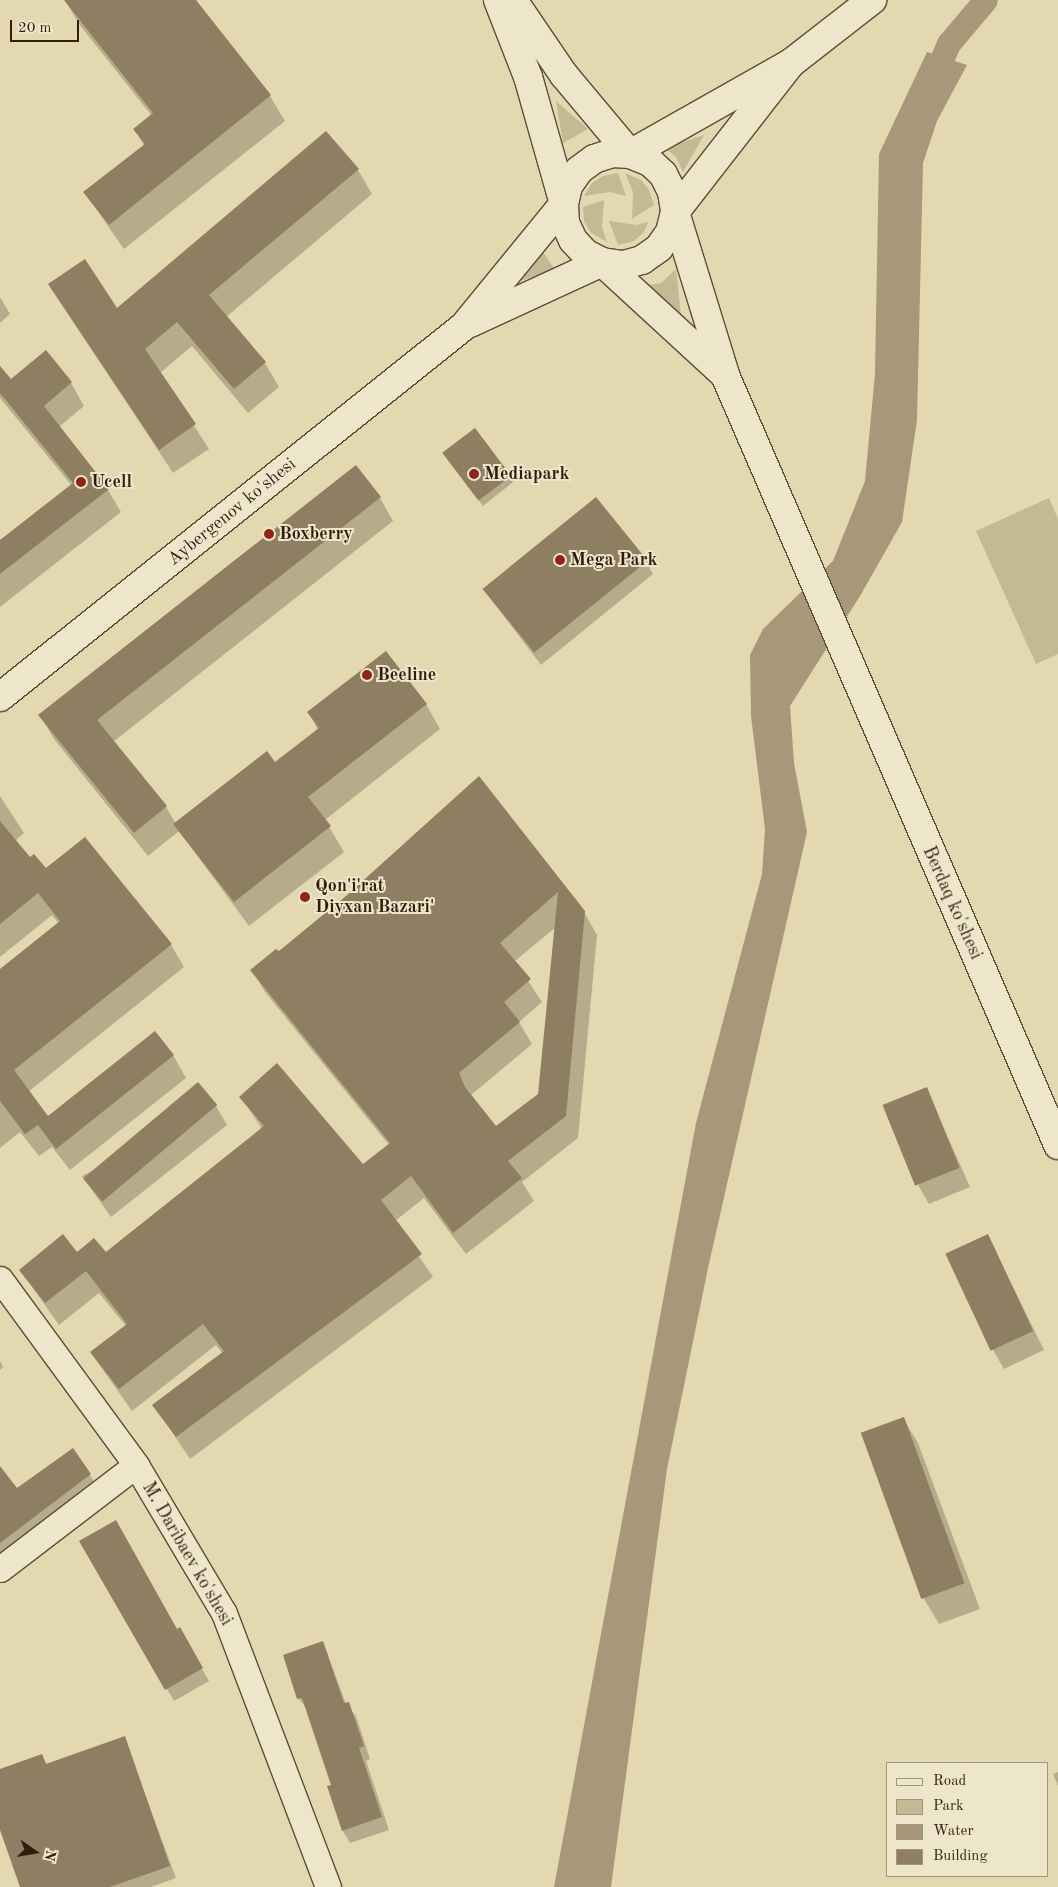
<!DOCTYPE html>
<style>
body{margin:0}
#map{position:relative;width:1058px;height:1887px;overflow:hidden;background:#e3d8af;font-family:"Old Standard TT",serif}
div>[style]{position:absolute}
.green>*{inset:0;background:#c5b894}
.water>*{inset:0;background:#a69878}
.shadow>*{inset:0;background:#0003}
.canal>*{height:24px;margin:-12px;padding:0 12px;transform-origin:12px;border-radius:12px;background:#a69878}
.building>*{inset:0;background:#8e7e62;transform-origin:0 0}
.roads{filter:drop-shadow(1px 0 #5e4c36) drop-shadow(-1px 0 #5e4c36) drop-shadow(0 1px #5e4c36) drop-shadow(0 -1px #5e4c36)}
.street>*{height:25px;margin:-12.5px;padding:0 12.5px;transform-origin:12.5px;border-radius:12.5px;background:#ede6cb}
.secondary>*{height:28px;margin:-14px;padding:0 14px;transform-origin:14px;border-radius:14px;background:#ede6cb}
.dots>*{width:14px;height:14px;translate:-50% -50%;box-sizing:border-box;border:2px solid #ede6cb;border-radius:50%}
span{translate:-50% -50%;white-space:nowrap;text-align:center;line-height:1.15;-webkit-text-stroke:4px #ede6cb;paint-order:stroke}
.poi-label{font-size:18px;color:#311d0e;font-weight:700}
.left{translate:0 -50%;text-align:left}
.street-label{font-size:18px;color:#311d0e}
.legend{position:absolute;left:886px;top:1762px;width:162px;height:115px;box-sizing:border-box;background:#ede6cb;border:1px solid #a2967f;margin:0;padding:6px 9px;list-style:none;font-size:15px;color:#311d0e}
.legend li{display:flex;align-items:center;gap:10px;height:25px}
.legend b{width:25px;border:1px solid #a2967f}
.north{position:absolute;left:10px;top:1827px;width:50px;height:50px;-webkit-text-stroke:4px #ede6cb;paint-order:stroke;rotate:103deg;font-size:14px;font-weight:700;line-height:20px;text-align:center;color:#311d0e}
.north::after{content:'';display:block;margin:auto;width:18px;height:22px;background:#311d0e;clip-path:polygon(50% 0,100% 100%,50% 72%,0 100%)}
.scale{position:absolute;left:10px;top:20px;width:69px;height:22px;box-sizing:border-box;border:2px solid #311d0e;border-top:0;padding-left:6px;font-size:15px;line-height:18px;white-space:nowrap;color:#311d0e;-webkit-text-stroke:4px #ede6cb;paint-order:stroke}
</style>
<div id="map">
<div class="green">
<div style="clip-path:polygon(556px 101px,588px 129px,563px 143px)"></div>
<div style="clip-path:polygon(704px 135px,683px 172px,676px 157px,665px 148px)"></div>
<div style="clip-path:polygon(618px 173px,626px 196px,610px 192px,584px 196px,592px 183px,603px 176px)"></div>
<div style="clip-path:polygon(625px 173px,641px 180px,649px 190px,654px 205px,632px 219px,633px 192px)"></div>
<div style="clip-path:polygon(604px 200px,602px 227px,607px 242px,591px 233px,584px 221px,583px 207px)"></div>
<div style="clip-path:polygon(609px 221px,636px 225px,648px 222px,644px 232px,634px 241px,618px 245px)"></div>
<div style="clip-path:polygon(541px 249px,555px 270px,520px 281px)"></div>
<div style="clip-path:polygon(676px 269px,681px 315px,644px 286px,661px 283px)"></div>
<div style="clip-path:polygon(1049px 498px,1058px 519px,1058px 654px,1036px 664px,976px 531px)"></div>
</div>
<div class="water">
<div style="clip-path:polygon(927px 52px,967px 65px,937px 121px,923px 163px,917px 420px,902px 522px,860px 596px,790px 706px,794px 763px,807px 832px,708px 1268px,667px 1469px,611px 1887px,554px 1887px,696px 1123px,762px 874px,765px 829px,751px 716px,750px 655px,763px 629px,833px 561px,865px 481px,875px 374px,879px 154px)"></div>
</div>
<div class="shadow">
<div style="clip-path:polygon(65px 0,195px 0,270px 96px,285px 121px,124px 249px,85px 193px,144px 146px,135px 130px,152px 116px,79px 24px)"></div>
<div style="clip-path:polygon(358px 170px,372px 194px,226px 317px,265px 363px,279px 387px,248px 413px,192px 346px,160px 373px,209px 449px,173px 473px,49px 285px,117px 309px)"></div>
<div style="clip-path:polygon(0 297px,10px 314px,0 323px)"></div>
<div style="clip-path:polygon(46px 352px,71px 383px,84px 406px,59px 427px,108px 490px,121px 512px,0 607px,0 541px,72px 486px,0 398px,0 368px,11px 381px)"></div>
<div style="clip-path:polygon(448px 459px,510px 476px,513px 482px,483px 506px)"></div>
<div style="clip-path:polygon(380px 498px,393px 521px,113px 742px,166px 807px,176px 824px,275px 764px,318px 730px,309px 713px,426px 704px,440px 729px,325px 820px,344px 852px,249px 926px,179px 831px,148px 856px,54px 739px,40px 715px)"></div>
<div style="clip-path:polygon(646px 561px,653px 574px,541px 665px,484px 590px)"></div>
<div style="clip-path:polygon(evenodd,479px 778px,584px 912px,597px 935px,578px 1138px,522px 1182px,534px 1201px,466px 1254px,424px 1198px,395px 1221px,433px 1277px,190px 1459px,154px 1405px,223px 1354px,216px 1345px,132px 1411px,91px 1353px,126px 1326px,99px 1293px,59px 1325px,20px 1270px,76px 1253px,105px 1253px,262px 1129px,241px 1097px,363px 1166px,389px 1145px,265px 992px,252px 970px,278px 953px,347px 897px,479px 778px,556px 927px,539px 1095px,496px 1128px,470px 1096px,532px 1044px,519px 1022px,542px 1002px,515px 961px,556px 927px)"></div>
<div style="clip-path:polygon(0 796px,24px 833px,15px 841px,29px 859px,171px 945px,184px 967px,28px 1092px,48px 1118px,173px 1055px,186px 1078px,70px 1170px,52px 1147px,39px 1156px,20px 1132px,0 1148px,0 970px,59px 924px,52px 915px,0 957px)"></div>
<div style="clip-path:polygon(926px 1088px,970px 1187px,929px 1204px,918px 1185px)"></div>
<div style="clip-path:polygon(216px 1106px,227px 1125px,111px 1217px,82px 1176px)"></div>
<div style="clip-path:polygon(988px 1236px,1044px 1350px,1004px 1369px,993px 1350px)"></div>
<div style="clip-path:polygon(0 1361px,3px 1367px,0 1370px)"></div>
<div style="clip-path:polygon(903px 1418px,918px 1443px,980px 1609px,939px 1624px,924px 1599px)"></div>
<div style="clip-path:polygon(90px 1475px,97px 1487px,0 1561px,0 1485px,17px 1490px)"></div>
<div style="clip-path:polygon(81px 1541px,177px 1631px,179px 1629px,209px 1681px,174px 1701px)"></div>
<div style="clip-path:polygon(323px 1642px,346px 1704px,356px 1716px,370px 1759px,366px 1761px,389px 1830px,350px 1843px,343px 1831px,333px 1786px,308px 1710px,299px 1699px)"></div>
<div style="clip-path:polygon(124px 1738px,176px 1878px,151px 1887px,21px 1887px,0 1826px,0 1770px,42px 1756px,47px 1765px)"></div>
<div style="clip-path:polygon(1058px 1772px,1058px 1786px,1053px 1774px)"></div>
</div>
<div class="canal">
<div style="left:931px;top:86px;width:46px;rotate:-66.8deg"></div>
<div style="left:949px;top:44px;width:57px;rotate:-49.9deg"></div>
</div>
<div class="building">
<div style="clip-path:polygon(64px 0,196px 0,271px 95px,109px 225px,83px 192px,145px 144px,133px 129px,153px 113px)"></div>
<div style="clip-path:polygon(326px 131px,359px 169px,209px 295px,266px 362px,234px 389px,177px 322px,145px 349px,196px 424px,159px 450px,48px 284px,85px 259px,117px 308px)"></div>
<div style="clip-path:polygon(46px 350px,72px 382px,44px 406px,109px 489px,0 574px,0 540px,73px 483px,0 393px,0 366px,11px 379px)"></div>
<div style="left:475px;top:428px;width:60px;height:41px;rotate:53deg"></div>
<div style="clip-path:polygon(356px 465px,381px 497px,97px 720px,167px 806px,134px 833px,38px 715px)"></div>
<div style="left:596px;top:497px;width:82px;height:146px;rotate:51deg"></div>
<div style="clip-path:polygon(386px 651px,427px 704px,308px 797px,331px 826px,234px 902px,173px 824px,267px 751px,275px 762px,319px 728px,307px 712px)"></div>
<div style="clip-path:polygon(evenodd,479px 776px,585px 911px,566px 1116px,508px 1161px,522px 1178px,453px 1233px,411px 1176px,381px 1200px,422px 1254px,176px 1437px,152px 1405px,224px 1351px,203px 1324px,119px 1389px,90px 1352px,127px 1324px,86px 1271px,45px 1303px,19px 1270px,63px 1234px,77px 1252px,94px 1238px,106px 1252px,126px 1236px,264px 1126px,239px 1097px,277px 1063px,363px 1164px,390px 1143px,250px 970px,276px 949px,279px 951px,346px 896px,479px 776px,558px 892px,538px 1094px,496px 1126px,465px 1087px,459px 1073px,520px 1022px,504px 1002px,531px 979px,500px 943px,558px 892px)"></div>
<div style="clip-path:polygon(0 821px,30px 857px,34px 854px,46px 868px,85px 837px,172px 944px,14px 1070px,48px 1116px,155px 1031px,174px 1055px,56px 1149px,38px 1125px,25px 1134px,0 1101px,0 969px,60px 921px,38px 893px,0 924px)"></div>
<div style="left:198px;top:1082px;width:30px;height:150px;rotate:50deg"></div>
<div style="left:927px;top:1087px;width:87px;height:48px;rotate:68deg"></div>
<div style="left:988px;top:1234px;width:107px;height:47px;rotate:65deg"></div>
<div style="left:904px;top:1417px;width:177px;height:46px;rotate:70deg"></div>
<div style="clip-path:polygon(73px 1448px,91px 1474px,0 1543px,0 1466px,17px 1488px)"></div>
<div style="clip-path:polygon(116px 1520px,177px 1629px,180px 1627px,203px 1668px,165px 1690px,79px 1541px)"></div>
<div style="clip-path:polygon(323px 1641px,344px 1703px,349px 1702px,364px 1746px,359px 1748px,382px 1817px,342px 1831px,327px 1786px,331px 1785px,302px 1698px,297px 1699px,283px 1655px)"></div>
<div style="clip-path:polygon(125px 1736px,170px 1866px,110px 1887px,20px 1887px,0 1830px,0 1769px,42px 1754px,46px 1764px)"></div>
</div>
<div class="roads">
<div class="street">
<div style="left:0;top:1279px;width:230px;rotate:53.8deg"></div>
<div style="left:136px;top:1465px;width:172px;rotate:59.3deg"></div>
<div style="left:224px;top:1613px;width:293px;rotate:69.2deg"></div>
<div style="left:0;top:1569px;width:171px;rotate:-37.4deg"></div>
</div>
<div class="secondary">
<div style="left:513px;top:0;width:91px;rotate:55.8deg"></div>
<div style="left:564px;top:75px;width:103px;rotate:50.1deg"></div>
<div style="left:630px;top:154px;width:22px;rotate:22deg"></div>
<div style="left:650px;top:162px;width:18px;rotate:43deg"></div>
<div style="left:663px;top:174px;width:20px;rotate:63deg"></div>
<div style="left:672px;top:192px;width:20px;rotate:81deg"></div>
<div style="left:675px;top:212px;width:21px;rotate:104deg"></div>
<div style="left:670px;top:232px;width:19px;rotate:125deg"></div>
<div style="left:659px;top:248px;width:21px;rotate:145deg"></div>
<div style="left:642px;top:260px;width:20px;rotate:165deg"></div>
<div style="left:623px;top:265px;width:21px;rotate:-172deg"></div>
<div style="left:602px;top:262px;width:18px;rotate:-153deg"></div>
<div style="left:586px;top:254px;width:19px;rotate:-133deg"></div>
<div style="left:573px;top:240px;width:19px;rotate:-115deg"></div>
<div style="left:565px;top:223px;width:19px;rotate:-93deg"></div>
<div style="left:564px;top:204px;width:18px;rotate:-77deg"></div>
<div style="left:568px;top:186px;width:19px;rotate:-55deg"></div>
<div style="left:579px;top:170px;width:19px;rotate:-36deg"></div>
<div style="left:594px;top:159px;width:19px;rotate:-18deg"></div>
<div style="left:612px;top:153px;width:18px;rotate:3deg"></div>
<div style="left:630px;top:154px;width:185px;rotate:-29.5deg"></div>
<div style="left:791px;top:63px;width:103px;rotate:-37.9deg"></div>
<div style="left:791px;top:63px;width:189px;rotate:127.9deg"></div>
<div style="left:675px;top:212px;width:170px;rotate:72.9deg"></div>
<div style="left:725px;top:375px;width:839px;rotate:66.61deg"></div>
<div style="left:470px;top:323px;width:145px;rotate:-24.8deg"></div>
<div style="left:602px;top:262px;width:167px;rotate:42.6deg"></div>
<div style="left:0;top:697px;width:594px;rotate:-38.64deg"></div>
<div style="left:464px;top:326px;width:158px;rotate:-50.7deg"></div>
<div style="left:564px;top:204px;width:132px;rotate:-105.8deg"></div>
<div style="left:528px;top:77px;width:83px;rotate:-111.3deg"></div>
</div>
</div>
<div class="dots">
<div style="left:474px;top:474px;background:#8f2418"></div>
<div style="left:81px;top:482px;background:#8f2418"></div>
<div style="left:269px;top:534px;background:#8f2418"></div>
<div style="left:560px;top:560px;background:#8f2418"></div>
<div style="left:367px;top:675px;background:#8f2418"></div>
<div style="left:305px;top:897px;background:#8f2418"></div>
</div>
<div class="poi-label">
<span class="left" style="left:484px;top:474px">Mediapark</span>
<span class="left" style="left:91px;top:482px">Ucell</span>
<span class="left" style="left:279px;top:534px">Boxberry</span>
<span class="left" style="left:570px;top:560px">Mega Park</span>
<span class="left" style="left:377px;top:675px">Beeline</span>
<span class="left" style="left:315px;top:897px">Qon'i'rat<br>Diyxan Bazari'</span>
</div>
<div class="street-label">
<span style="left:232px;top:512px;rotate:-39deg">Aybergenov ko'shesi</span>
<span style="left:952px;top:903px;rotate:66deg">Berdaq ko'shesi</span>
<span style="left:187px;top:1554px;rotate:60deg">M. Daribaev ko'shesi</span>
</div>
<ul class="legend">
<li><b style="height:6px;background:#ede6cb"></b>Road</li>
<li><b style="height:14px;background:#c5b894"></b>Park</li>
<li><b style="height:14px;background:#a69878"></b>Water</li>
<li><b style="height:14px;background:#8e7e62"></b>Building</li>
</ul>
<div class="north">N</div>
<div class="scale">20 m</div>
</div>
